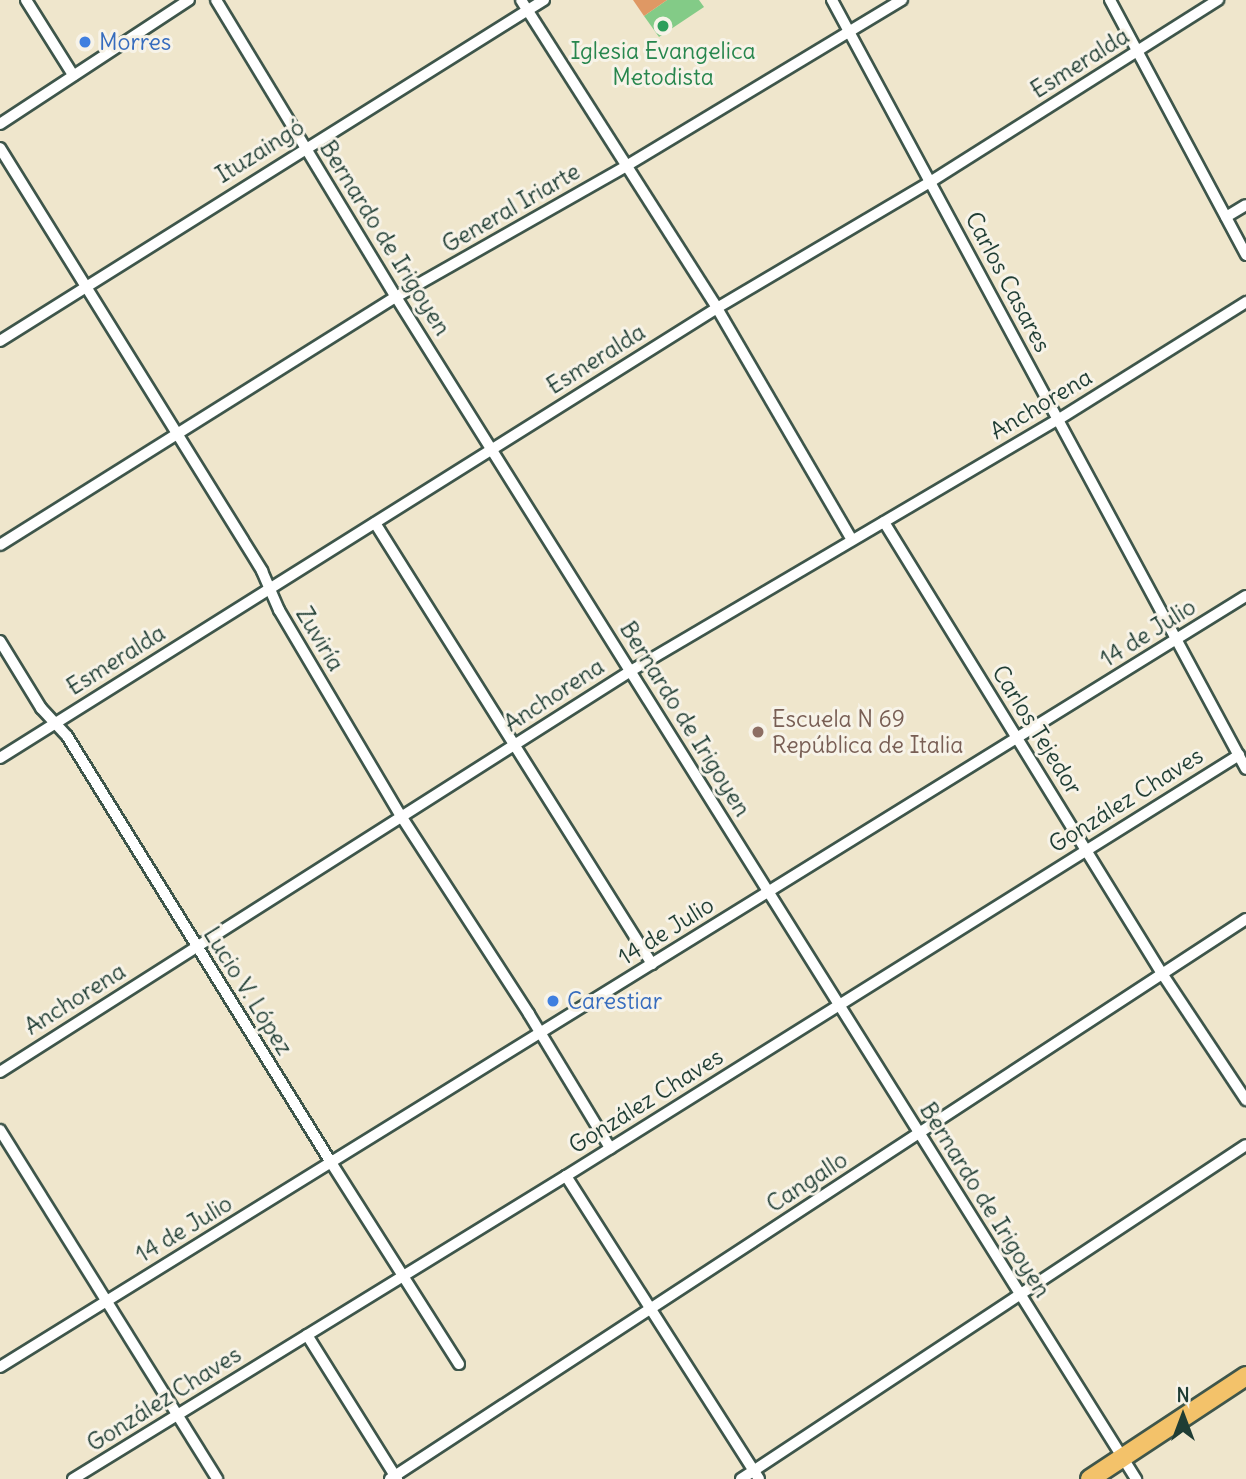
<!DOCTYPE html>
<meta charset="utf-8">
<style>
body{margin:0}
#map{position:relative;width:1246px;height:1479px;overflow:hidden;background:#efe6cc;font-family:Delius,sans-serif}
div>[style]{position:absolute}
.green>*{inset:0;background:#83cb87}
.building>*{inset:0;background:#df9864}
.roads{filter:drop-shadow(2px 0 #3e564b) drop-shadow(-2px 0 #3e564b) drop-shadow(0 2px #3e564b) drop-shadow(0 -2px #3e564b)}
.street>*{height:10px;margin:-5px;padding:0 5px;transform-origin:5px;border-radius:5px;background:#fff}
.primary>*{height:18px;margin:-9px;padding:0 9px;transform-origin:9px;border-radius:9px;background:#f3c26a}
.dots>*{width:19px;height:19px;translate:-50% -50%;box-sizing:border-box;border:4px solid #f7f3e8;border-radius:50%}
span{translate:-50% -50%;white-space:nowrap;text-align:center;line-height:1.15;-webkit-text-stroke:6px #f7f3e8;paint-order:stroke}
.shop-label{font-size:23px;color:#366cbe}
.left{translate:0 -50%;text-align:left}
.leisure-label{font-size:23px;color:#27864d}
.street-label{font-size:23px;color:#1f3d34}
.education-label{font-size:23px;color:#785e54}
.north{position:absolute;left:1148px;top:1381px;width:70px;height:70px;-webkit-text-stroke:5px #f7f3e8;paint-order:stroke;rotate:0deg;font-size:19px;font-weight:700;line-height:28px;text-align:center;color:#1f3d34}
.north::after{content:'';display:block;margin:auto;width:24px;height:32px;background:#1f3d34;clip-path:polygon(50% 0,100% 100%,50% 72%,0 100%)}
</style>
<div id="map">
<div class="green">
<div style="clip-path:polygon(667px 0,699px 0,704px 7px,659px 37px,644px 16px)"></div>
</div>
<div class="building">
<div style="clip-path:polygon(633px 0,667px 0,644px 16px)"></div>
</div>
<div class="roads">
<div class="street">
<div style="left:26px;top:0;width:89px;rotate:57.9deg"></div>
<div style="left:216px;top:0;width:347px;rotate:58.8deg"></div>
<div style="left:396px;top:297px;width:1395px;rotate:57.95deg"></div>
<div style="left:521px;top:0;width:365px;rotate:57.5deg"></div>
<div style="left:717px;top:308px;width:268px;rotate:59.8deg"></div>
<div style="left:832px;top:0;width:873px;rotate:61.7deg"></div>
<div style="left:1110px;top:0;width:289px;rotate:61.9deg"></div>
<div style="left:0;top:124px;width:226px;rotate:-33.3deg"></div>
<div style="left:0;top:148px;width:498px;rotate:58.2deg"></div>
<div style="left:262px;top:571px;width:43px;rotate:66.4deg"></div>
<div style="left:279px;top:610px;width:239px;rotate:59.4deg"></div>
<div style="left:401px;top:816px;width:236px;rotate:57.1deg"></div>
<div style="left:529px;top:1014px;width:157px;rotate:58.8deg"></div>
<div style="left:1226px;top:217px;width:23px;rotate:-31deg"></div>
<div style="left:0;top:341px;width:642px;rotate:-32.08deg"></div>
<div style="left:884px;top:522px;width:528px;rotate:58.39deg"></div>
<div style="left:1161px;top:972px;width:154px;rotate:56.4deg"></div>
<div style="left:375px;top:523px;width:521px;rotate:57.87deg"></div>
<div style="left:0;top:545px;width:467px;rotate:-32.1deg"></div>
<div style="left:396px;top:297px;width:267px;rotate:-29.6deg"></div>
<div style="left:628px;top:165px;width:320px;rotate:-31.1deg"></div>
<div style="left:0;top:641px;width:79px;rotate:58.5deg"></div>
<div style="left:41px;top:708px;width:38px;rotate:47deg"></div>
<div style="left:67px;top:736px;width:503px;rotate:58.24deg"></div>
<div style="left:332px;top:1164px;width:237px;rotate:57.6deg"></div>
<div style="left:0;top:758px;width:847px;rotate:-32.11deg"></div>
<div style="left:717px;top:308px;width:247px;rotate:-30.6deg"></div>
<div style="left:930px;top:182px;width:341px;rotate:-32.3deg"></div>
<div style="left:0;top:1072px;width:745px;rotate:-32.45deg"></div>
<div style="left:629px;top:672px;width:499px;rotate:-30.5deg"></div>
<div style="left:1059px;top:419px;width:221px;rotate:-32deg"></div>
<div style="left:0;top:1130px;width:411px;rotate:58.1deg"></div>
<div style="left:566px;top:1176px;width:359px;rotate:57.5deg"></div>
<div style="left:307px;top:1335px;width:170px;rotate:58deg"></div>
<div style="left:0;top:1367px;width:1465px;rotate:-31.75deg"></div>
<div style="left:73px;top:1479px;width:579px;rotate:-31.58deg"></div>
<div style="left:566px;top:1176px;width:794px;rotate:-32.03deg"></div>
<div style="left:390px;top:1479px;width:1023px;rotate:-33.19deg"></div>
<div style="left:741px;top:1479px;width:605px;rotate:-33.48deg"></div>
</div>
<div class="primary">
<div style="left:1090px;top:1479px;width:187px;rotate:-33.4deg"></div>
</div>
</div>
<div class="dots">
<div style="left:663px;top:26px;background:#2e9e5b"></div>
<div style="left:85px;top:42px;background:#3f7fe0"></div>
<div style="left:758px;top:732px;background:#8d6e63"></div>
<div style="left:553px;top:1001px;background:#3f7fe0"></div>
</div>
<div class="shop-label">
<span class="left" style="left:99px;top:42px">Morres</span>
<span class="left" style="left:567px;top:1001px">Carestiar</span>
</div>
<div class="leisure-label">
<span style="left:663px;top:64px">Iglesia Evangelica<br>Metodista</span>
</div>
<div class="street-label">
<span style="left:1080px;top:63px;rotate:-32deg">Esmeralda</span>
<span style="left:260px;top:151px;rotate:-32deg">Ituzaingó</span>
<span style="left:511px;top:208px;rotate:-30deg">General Iriarte</span>
<span style="left:385px;top:238px;rotate:58deg">Bernardo de Irigoyen</span>
<span style="left:1008px;top:282px;rotate:62deg">Carlos Casares</span>
<span style="left:596px;top:359px;rotate:-32deg">Esmeralda</span>
<span style="left:1041px;top:404px;rotate:-31deg">Anchorena</span>
<span style="left:1148px;top:633px;rotate:-32deg">14 de Julio</span>
<span style="left:320px;top:639px;rotate:59deg">Zuviría</span>
<span style="left:116px;top:660px;rotate:-32deg">Esmeralda</span>
<span style="left:554px;top:695px;rotate:-33deg">Anchorena</span>
<span style="left:685px;top:719px;rotate:58deg">Bernardo de Irigoyen</span>
<span style="left:1037px;top:730px;rotate:58deg">Carlos Tejedor</span>
<span style="left:1126px;top:800px;rotate:-32deg">González Chaves</span>
<span style="left:666px;top:931px;rotate:-32deg">14 de Julio</span>
<span style="left:248px;top:991px;rotate:58deg">Lucio V. López</span>
<span style="left:75px;top:999px;rotate:-32deg">Anchorena</span>
<span style="left:646px;top:1101px;rotate:-32deg">González Chaves</span>
<span style="left:807px;top:1182px;rotate:-33deg">Cangallo</span>
<span style="left:985px;top:1200px;rotate:58deg">Bernardo de Irigoyen</span>
<span style="left:184px;top:1229px;rotate:-31deg">14 de Julio</span>
<span style="left:164px;top:1399px;rotate:-32deg">González Chaves</span>
</div>
<div class="education-label">
<span class="left" style="left:772px;top:732px">Escuela N 69<br>República de Italia</span>
</div>
<div class="north">N</div>
</div>
